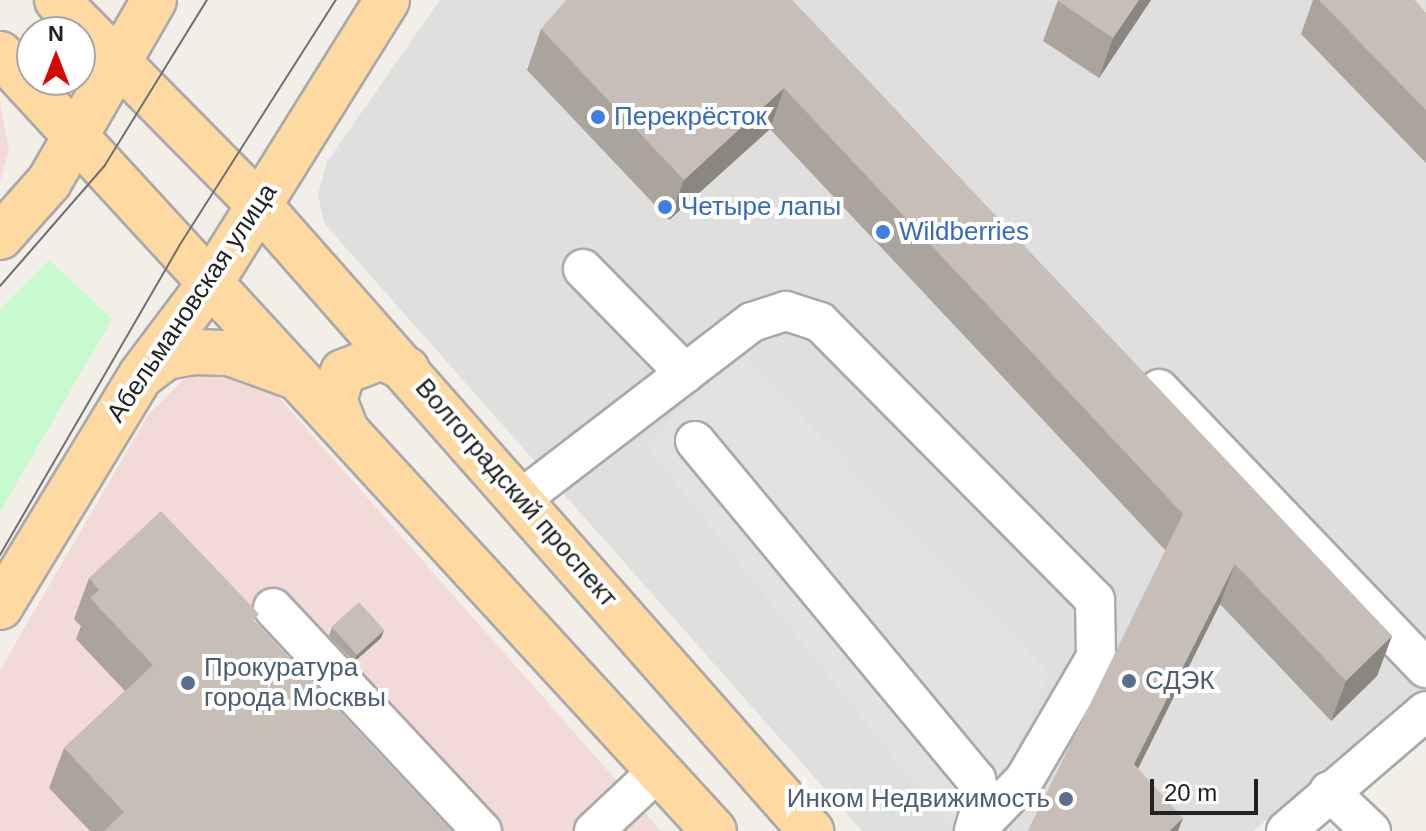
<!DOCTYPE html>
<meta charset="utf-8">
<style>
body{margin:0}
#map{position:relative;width:1426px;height:831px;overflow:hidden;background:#f2efe9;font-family:Arial,sans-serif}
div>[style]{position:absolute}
.residential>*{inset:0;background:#e0dfdf}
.commercial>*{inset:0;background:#f2dad8}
.park>*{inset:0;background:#c7fbcd}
.parking>*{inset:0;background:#e2e2e2}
.roads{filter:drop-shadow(2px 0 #a9a9a9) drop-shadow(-2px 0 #a9a9a9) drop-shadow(0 2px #a9a9a9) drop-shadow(0 -2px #a9a9a9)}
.minor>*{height:38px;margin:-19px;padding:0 19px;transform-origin:19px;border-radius:19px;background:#fff}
.major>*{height:44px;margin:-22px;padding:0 22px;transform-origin:22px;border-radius:22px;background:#fedaa2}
.tram>*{height:2px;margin:-1px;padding:0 1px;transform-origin:1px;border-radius:1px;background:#707070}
.wall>*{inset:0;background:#aba49d}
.shaded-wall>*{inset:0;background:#8b8680}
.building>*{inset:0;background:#c7bfb7;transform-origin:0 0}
.dots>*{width:22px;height:22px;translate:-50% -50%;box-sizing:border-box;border:4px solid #fff;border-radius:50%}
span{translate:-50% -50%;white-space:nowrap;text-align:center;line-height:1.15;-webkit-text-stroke:8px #fff;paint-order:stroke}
.shop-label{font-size:26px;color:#366cbe}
.left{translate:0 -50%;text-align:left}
.street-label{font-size:26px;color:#222}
.service-label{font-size:26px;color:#4e5e75}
.right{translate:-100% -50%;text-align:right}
.north{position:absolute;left:16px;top:16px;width:80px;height:80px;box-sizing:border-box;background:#fff;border:2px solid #a7a7a7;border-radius:50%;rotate:0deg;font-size:22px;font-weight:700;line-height:32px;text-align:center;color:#222}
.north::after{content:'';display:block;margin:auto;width:28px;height:36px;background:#d40800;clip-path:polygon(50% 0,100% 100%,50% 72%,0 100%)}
.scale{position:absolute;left:1150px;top:779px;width:108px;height:36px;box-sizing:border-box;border:4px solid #222;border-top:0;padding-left:10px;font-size:24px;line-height:28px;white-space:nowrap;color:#222;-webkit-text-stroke:6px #fff;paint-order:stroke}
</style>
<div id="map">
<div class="residential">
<div style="clip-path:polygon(440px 0,1426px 0,1426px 688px,1253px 831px,862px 831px,324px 223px,318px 194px,327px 162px)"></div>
</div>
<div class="commercial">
<div style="clip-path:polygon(0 103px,9px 150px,0 181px)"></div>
<div style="clip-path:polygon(210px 372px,263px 384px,283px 402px,661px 831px,0 831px,0 670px,148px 415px,183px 380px)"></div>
</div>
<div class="park">
<div style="clip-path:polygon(49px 260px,112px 319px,0 512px,0 309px)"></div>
</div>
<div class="parking">
<div style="clip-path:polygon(740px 353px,1050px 674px,987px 812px,948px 827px,645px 444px)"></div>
</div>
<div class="roads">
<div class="minor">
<div style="left:583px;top:269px;width:146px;rotate:45.6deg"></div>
<div style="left:1159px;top:389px;width:386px;rotate:46.3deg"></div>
<div style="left:695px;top:441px;width:440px;rotate:50.3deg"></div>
<div style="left:976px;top:779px;width:26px;rotate:77deg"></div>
<div style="left:982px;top:804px;width:28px;rotate:107deg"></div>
<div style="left:521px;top:499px;width:291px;rotate:-37.5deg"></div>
<div style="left:752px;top:322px;width:36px;rotate:-18deg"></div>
<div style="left:786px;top:311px;width:36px;rotate:18deg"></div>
<div style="left:820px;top:322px;width:391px;rotate:45.3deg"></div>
<div style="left:1095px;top:600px;width:57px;rotate:89deg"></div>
<div style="left:1096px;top:657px;width:143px;rotate:120.3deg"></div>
<div style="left:1024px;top:780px;width:68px;rotate:133.8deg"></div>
<div style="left:273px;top:608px;width:306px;rotate:46.9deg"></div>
<div style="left:1329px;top:791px;width:58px;rotate:43.6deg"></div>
<div style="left:594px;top:831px;width:89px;rotate:-43.2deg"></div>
<div style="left:1286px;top:831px;width:184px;rotate:-40.6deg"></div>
</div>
<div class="major">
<div style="left:57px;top:0;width:288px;rotate:45.4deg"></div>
<div style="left:259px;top:205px;width:835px;rotate:48.59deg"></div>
<div style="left:0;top:54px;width:1055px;rotate:47.42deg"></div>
<div style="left:0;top:237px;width:74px;rotate:-48.3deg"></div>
<div style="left:49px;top:182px;width:210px;rotate:-60deg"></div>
<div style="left:142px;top:375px;width:30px;rotate:-37deg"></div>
<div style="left:166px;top:357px;width:28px;rotate:-10deg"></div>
<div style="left:194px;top:352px;width:35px;rotate:2deg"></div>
<div style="left:229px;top:353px;width:65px;rotate:19.8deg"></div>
<div style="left:345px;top:427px;width:29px;rotate:-112deg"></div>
<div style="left:334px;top:400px;width:29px;rotate:-72deg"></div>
<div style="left:343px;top:372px;width:42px;rotate:-21deg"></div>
<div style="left:382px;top:357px;width:28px;rotate:27deg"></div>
<div style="left:0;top:607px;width:271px;rotate:-58.7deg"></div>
<div style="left:141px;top:375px;width:116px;rotate:-53deg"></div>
<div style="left:211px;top:282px;width:332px;rotate:-58deg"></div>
</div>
</div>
<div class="tram">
<div style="left:0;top:286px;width:160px;rotate:-49deg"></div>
<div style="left:105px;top:165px;width:194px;rotate:-58.3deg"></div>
<div style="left:0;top:555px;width:357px;rotate:-59.9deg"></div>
<div style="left:179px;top:246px;width:292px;rotate:-57.5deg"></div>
</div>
<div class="wall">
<div style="clip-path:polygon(792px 0,1392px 636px,1377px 676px,1331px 721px,1220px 604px,1138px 768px,1028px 831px,1166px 551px,770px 129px,669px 220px,527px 70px,541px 29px)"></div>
<div style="clip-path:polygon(1058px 0,1151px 0,1099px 78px,1043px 41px)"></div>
<div style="clip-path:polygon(1313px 0,1414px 0,1426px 13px,1426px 163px,1301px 34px)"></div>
<div style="clip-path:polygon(89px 578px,256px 623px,451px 831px,90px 831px,49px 788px,64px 748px,125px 691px,76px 639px,81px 626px,74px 619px)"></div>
<div style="clip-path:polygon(332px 627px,384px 630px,381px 638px,354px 662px,329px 636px)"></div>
</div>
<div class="shaded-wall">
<div style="clip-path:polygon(1139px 0,1151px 0,1099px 78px,1113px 38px)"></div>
<div style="clip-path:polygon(784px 88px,770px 129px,669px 220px,684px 180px)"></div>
<div style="clip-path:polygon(1235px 564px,1220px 604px,1120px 805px,1134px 764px)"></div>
<div style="clip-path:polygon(384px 630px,381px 638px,354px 662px,357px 654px)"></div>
<div style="clip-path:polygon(1392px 636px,1377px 676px,1331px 721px,1346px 681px)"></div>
<div style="clip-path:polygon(1183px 818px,1178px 831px,1169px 831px)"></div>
</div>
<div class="building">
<div style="clip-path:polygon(566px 0,792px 0,1392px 636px,1346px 681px,1235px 564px,1134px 764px,1183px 818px,1169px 831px,1028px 831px,1183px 514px,784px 88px,684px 180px,541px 29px)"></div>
<div style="clip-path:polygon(1057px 0,1139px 0,1113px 38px)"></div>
<div style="clip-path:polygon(1319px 0,1414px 0,1426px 13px,1426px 110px)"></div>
<div style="clip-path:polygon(161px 511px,259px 614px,253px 620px,451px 831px,104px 831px,124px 812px,64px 748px,153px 665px,90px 598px,99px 590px,89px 578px)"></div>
<div style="left:359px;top:602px;width:38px;height:37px;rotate:48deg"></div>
</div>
<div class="dots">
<div style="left:598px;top:117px;background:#3f7fe0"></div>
<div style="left:665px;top:207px;background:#3f7fe0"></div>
<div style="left:883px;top:232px;background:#3f7fe0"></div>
<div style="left:1129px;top:681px;background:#5c6f8a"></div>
<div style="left:188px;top:683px;background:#5c6f8a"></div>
<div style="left:1066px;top:799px;background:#5c6f8a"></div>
</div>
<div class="shop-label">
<span class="left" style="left:614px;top:117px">Перекрёсток</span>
<span class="left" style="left:681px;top:207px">Четыре лапы</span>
<span class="left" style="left:899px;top:232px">Wildberries</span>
</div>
<div class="street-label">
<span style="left:192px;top:303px;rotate:-56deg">Абельмановская улица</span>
<span style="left:516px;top:493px;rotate:49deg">Волгоградский проспект</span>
</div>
<div class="service-label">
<span class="left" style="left:204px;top:683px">Прокуратура<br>города Москвы</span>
<span class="left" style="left:1145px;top:681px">СДЭК</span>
<span class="right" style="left:1050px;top:799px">Инком Недвижимость</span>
</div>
<div class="north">N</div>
<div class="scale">20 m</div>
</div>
